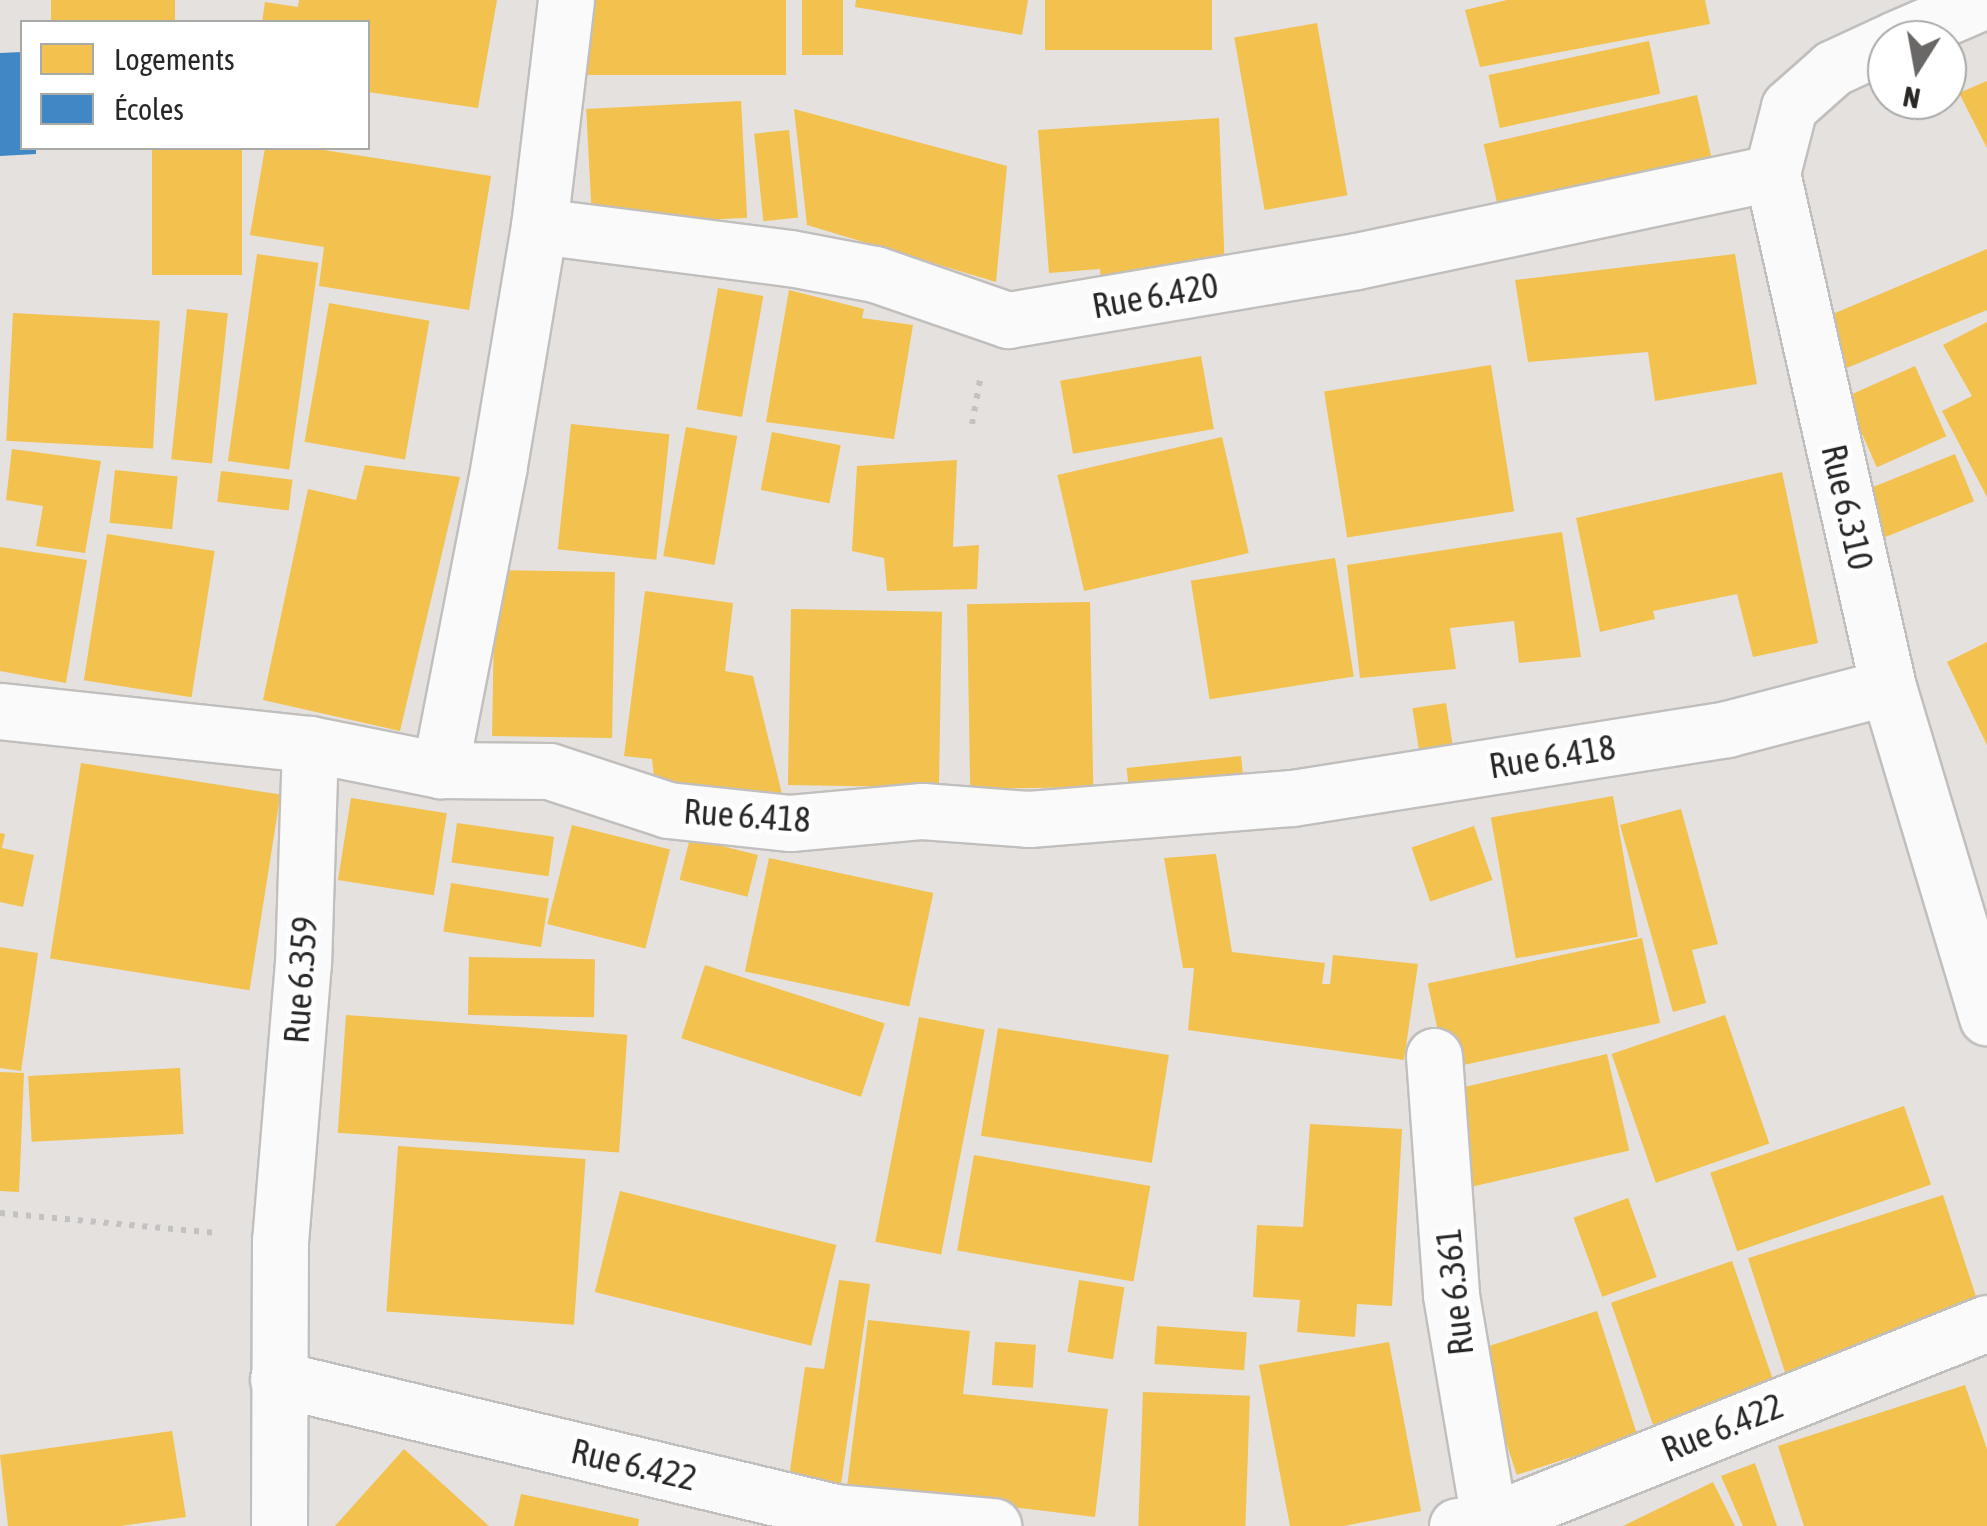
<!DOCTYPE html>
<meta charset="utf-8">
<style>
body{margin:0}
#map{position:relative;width:1987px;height:1526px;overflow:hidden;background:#e4e1df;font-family:"Asap Condensed",sans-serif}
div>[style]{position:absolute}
.homes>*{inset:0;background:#f2c14e;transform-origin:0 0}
.schools>*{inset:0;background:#3f88c5}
.path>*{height:6px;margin-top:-3px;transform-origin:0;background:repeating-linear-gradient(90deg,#c4c2c1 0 5px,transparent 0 13px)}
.roads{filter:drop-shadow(2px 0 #c1bfbd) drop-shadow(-2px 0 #c1bfbd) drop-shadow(0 2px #c1bfbd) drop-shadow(0 -2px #c1bfbd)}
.minor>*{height:55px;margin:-27.5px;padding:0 27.5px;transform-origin:27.5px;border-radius:27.5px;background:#fbfafa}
span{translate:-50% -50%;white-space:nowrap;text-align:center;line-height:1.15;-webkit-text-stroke:10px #fff;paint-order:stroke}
.street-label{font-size:35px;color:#292726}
.legend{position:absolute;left:20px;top:20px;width:350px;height:130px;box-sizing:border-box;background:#fff;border:2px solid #a9a9a8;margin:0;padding:12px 18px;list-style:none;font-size:30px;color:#292726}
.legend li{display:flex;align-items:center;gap:20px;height:50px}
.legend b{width:50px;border:2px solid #a9a9a8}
.north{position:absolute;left:1867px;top:20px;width:100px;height:100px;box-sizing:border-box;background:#fff;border:2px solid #a9a9a8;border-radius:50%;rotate:191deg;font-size:28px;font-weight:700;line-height:40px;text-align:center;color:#292726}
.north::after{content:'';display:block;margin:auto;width:35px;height:45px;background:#6a6867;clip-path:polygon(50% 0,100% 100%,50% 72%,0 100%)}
</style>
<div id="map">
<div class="homes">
<div style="left:51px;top:0;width:124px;height:22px"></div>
<div style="clip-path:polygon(299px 0,497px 0,478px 108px,368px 92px,368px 22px,262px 22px,265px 2px,298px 7px)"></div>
<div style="left:580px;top:0;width:206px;height:75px"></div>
<div style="left:802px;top:0;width:41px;height:55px"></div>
<div style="clip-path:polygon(856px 0,1028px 0,1022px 35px,855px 7px)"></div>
<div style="left:1045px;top:0;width:167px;height:50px"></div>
<div style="clip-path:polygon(1507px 0,1705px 0,1710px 24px,1480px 67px,1465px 10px)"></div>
<div style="left:1317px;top:23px;width:175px;height:84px;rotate:80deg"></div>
<div style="left:1649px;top:41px;width:54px;height:164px;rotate:78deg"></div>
<div style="clip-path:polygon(1987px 81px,1987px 148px,1959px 93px)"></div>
<div style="left:1697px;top:95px;width:74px;height:219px;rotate:77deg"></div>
<div style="left:741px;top:101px;width:117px;height:155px;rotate:87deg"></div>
<div style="clip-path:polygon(794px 109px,1007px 166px,996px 282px,807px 225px)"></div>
<div style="clip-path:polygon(1219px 118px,1225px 272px,1101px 282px,1100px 269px,1049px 273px,1038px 130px)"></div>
<div style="left:789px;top:130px;width:88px;height:35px;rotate:84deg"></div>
<div style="left:152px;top:148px;width:90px;height:127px"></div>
<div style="clip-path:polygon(265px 148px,311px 148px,491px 176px,469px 310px,319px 286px,324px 247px,250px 235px)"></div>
<div style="clip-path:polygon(1987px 249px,1987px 310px,1825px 377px,1809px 324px)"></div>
<div style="left:257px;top:254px;width:62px;height:209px;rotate:8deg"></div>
<div style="clip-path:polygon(1735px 254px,1757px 384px,1655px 401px,1648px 352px,1528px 362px,1515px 280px)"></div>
<div style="left:718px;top:288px;width:46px;height:123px;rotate:10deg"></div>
<div style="clip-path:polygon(789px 290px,864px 309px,862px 318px,913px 325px,894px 439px,766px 422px)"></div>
<div style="left:329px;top:303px;width:102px;height:141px;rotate:10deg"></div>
<div style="left:187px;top:309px;width:41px;height:151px;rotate:6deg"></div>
<div style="left:13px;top:313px;width:147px;height:128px;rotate:3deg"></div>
<div style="clip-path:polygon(1987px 322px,1987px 497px,1942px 411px,1972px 396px,1943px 345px)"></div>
<div style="left:1201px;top:356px;width:74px;height:143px;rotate:80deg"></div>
<div style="left:1491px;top:365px;width:148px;height:169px;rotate:81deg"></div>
<div style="left:1915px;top:366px;width:77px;height:76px;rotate:66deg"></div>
<div style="left:571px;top:424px;width:99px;height:126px;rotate:6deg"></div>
<div style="left:686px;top:427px;width:52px;height:131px;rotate:10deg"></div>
<div style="left:772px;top:432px;width:70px;height:59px;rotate:11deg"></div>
<div style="left:1222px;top:437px;width:119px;height:169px;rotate:77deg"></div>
<div style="clip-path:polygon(12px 449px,101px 461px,85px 553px,36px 546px,43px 506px,6px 500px)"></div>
<div style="left:1955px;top:454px;width:51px;height:105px;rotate:68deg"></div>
<div style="clip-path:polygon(957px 460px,953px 547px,979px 545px,977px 589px,887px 591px,884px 558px,852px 551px,857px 466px)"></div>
<div style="clip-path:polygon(365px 465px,460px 477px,400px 731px,263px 700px,308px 489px,356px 500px)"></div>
<div style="left:115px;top:470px;width:63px;height:53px;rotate:6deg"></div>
<div style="left:221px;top:471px;width:72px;height:31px;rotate:7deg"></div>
<div style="clip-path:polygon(1782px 472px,1818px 643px,1753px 657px,1737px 594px,1653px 611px,1655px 619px,1600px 632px,1576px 518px)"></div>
<div style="clip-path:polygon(1562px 532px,1581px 657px,1519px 663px,1514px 621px,1450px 628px,1456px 669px,1360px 678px,1347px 565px)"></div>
<div style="left:107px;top:534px;width:109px;height:148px;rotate:9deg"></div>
<div style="clip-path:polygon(0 547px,87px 560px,66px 683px,0 671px)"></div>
<div style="left:1335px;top:558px;width:120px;height:146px;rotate:81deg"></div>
<div style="left:495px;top:570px;width:120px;height:166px;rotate:1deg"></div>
<div style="clip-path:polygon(645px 591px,733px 603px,725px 671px,753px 676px,786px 810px,656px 795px,652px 759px,624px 756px)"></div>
<div style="left:1090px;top:602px;width:185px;height:123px;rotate:89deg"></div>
<div style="left:791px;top:609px;width:151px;height:176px;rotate:1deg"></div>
<div style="clip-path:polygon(1987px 642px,1987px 745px,1947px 662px)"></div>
<div style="left:1446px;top:703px;width:49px;height:34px;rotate:81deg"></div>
<div style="left:1241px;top:756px;width:37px;height:115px;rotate:84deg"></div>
<div style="left:81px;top:763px;width:202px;height:198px;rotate:9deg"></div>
<div style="left:1613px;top:796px;width:143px;height:124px;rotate:80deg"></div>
<div style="left:351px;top:798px;width:97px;height:83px;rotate:9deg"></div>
<div style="clip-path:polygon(1681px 809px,1718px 944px,1692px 950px,1706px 1003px,1673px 1012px,1620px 825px)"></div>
<div style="left:457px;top:823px;width:98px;height:40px;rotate:8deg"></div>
<div style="left:572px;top:825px;width:101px;height:102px;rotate:14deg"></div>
<div style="left:1474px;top:826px;width:57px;height:66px;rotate:71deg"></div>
<div style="clip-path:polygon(0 833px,5px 834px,2px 848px,34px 855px,23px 907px,0 902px)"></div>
<div style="left:690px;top:838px;width:70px;height:43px;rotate:14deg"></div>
<div style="clip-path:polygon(1216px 854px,1232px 952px,1325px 963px,1322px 984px,1330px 984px,1333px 955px,1418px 964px,1404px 1060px,1188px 1030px,1194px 968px,1183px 968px,1164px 858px)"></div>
<div style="left:769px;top:858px;width:168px;height:116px;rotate:12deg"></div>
<div style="left:451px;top:883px;width:99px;height:49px;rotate:9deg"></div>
<div style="left:1642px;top:938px;width:87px;height:219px;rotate:78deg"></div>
<div style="clip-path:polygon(0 947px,38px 953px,21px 1071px,0 1068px)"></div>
<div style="left:469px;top:957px;width:126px;height:58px;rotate:1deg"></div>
<div style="left:705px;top:965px;width:189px;height:77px;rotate:18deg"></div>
<div style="left:346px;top:1015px;width:282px;height:118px;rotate:4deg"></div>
<div style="left:1725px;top:1015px;width:136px;height:120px;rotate:71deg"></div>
<div style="left:919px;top:1017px;width:67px;height:229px;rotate:11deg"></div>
<div style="left:998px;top:1028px;width:173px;height:109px;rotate:9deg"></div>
<div style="left:1607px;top:1054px;width:99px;height:174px;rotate:77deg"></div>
<div style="left:180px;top:1068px;width:66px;height:152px;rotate:87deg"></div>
<div style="clip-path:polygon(0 1072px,24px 1073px,19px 1192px,0 1191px)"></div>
<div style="left:1904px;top:1106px;width:83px;height:205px;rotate:71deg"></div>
<div style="clip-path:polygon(1310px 1124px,1402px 1129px,1392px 1306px,1357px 1304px,1355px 1337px,1297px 1332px,1300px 1300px,1253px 1297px,1257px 1225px,1303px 1227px)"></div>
<div style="left:398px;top:1146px;width:188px;height:166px;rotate:4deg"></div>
<div style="left:974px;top:1155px;width:179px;height:97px;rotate:10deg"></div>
<div style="left:620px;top:1191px;width:223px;height:104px;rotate:14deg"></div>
<div style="left:1943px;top:1195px;width:122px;height:205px;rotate:72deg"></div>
<div style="left:1628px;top:1198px;width:84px;height:58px;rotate:70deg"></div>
<div style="left:1732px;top:1261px;width:129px;height:128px;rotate:71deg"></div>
<div style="clip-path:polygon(839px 1280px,870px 1284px,840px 1491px,788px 1484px,805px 1367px,824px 1369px)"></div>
<div style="left:1079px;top:1280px;width:46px;height:73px;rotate:9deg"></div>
<div style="left:1597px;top:1311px;width:131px;height:127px;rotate:72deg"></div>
<div style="clip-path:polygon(868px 1320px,970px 1331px,963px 1394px,1108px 1409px,1095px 1517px,847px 1487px)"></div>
<div style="left:1157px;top:1326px;width:90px;height:38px;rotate:4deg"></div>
<div style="left:995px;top:1342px;width:41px;height:43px;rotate:4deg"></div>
<div style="clip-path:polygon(1389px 1342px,1421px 1511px,1344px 1526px,1290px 1526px,1259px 1365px)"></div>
<div style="clip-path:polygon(1965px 1385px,1987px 1449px,1987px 1526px,1804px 1526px,1778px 1446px)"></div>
<div style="left:1143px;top:1392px;width:107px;height:134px;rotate:2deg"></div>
<div style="clip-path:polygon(172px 1431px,186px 1517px,120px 1526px,8px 1526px,0 1455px)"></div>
<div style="clip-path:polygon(404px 1449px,489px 1526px,335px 1526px)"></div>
<div style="clip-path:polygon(1755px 1463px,1777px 1526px,1743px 1526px,1721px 1476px)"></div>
<div style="clip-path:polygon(1713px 1482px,1735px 1526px,1623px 1526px)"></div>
<div style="clip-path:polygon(521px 1494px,639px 1519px,638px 1526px,514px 1526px)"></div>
</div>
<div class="schools">
<div style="clip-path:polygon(22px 52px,22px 148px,36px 148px,36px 154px,0 156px,0 53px)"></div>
</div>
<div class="path">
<div style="left:972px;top:424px;width:45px;rotate:-79.7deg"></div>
<div style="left:0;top:1213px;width:215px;rotate:5.3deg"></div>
</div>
<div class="roads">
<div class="minor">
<div style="left:566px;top:0;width:228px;rotate:96.8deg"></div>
<div style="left:539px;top:226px;width:243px;rotate:99.5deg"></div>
<div style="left:499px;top:466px;width:310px;rotate:101deg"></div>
<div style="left:440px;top:770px;width:109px;rotate:0.5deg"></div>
<div style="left:549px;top:771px;width:125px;rotate:18.1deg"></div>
<div style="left:668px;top:810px;width:123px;rotate:6.1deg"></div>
<div style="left:790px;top:823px;width:133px;rotate:-5.2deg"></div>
<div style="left:922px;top:811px;width:107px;rotate:4.3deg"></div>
<div style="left:1029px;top:819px;width:264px;rotate:-4.6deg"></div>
<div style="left:1292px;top:798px;width:440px;rotate:-9deg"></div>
<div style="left:1727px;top:729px;width:166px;rotate:-14.6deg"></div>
<div style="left:1893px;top:40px;width:101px;rotate:-23.3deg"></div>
<div style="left:1887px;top:43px;width:60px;rotate:155.2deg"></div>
<div style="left:1833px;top:68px;width:59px;rotate:138.4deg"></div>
<div style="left:1789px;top:107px;width:68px;rotate:104.4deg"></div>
<div style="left:1772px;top:173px;width:527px;rotate:77.28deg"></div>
<div style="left:1888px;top:687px;width:345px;rotate:73.3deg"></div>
<div style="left:539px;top:226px;width:253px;rotate:7.3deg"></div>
<div style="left:790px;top:258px;width:86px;rotate:10.7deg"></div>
<div style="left:875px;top:274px;width:141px;rotate:19.1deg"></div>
<div style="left:1008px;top:320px;width:354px;rotate:-9.6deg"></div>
<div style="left:1357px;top:261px;width:424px;rotate:-12deg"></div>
<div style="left:0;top:711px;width:312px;rotate:6.1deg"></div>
<div style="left:310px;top:744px;width:218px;rotate:91.8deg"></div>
<div style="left:303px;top:962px;width:279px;rotate:94.7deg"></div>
<div style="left:280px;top:1240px;width:286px;rotate:90.2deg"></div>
<div style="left:310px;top:744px;width:133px;rotate:11.3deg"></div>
<div style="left:1434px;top:1056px;width:240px;rotate:85.9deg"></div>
<div style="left:1451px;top:1295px;width:234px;rotate:80.4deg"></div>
<div style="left:278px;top:1379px;width:573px;rotate:13.43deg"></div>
<div style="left:835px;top:1512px;width:159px;rotate:5.1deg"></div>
<div style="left:1457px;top:1526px;width:32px;rotate:-7deg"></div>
<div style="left:1489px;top:1522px;width:536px;rotate:-21.78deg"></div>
</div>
</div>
<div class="street-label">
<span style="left:1155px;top:295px;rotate:-10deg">Rue 6.420</span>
<span style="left:1848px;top:507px;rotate:77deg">Rue 6.310</span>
<span style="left:1552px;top:756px;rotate:-9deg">Rue 6.418</span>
<span style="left:747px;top:815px;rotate:4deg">Rue 6.418</span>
<span style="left:300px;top:980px;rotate:-86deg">Rue 6.359</span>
<span style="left:1454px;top:1292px;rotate:-96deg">Rue 6.361</span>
<span style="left:1722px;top:1427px;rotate:-22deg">Rue 6.422</span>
<span style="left:634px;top:1464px;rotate:13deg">Rue 6.422</span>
</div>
<ul class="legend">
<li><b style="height:28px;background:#f2c14e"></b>Logements</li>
<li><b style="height:28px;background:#3f88c5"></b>Écoles</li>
</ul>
<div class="north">N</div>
</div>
